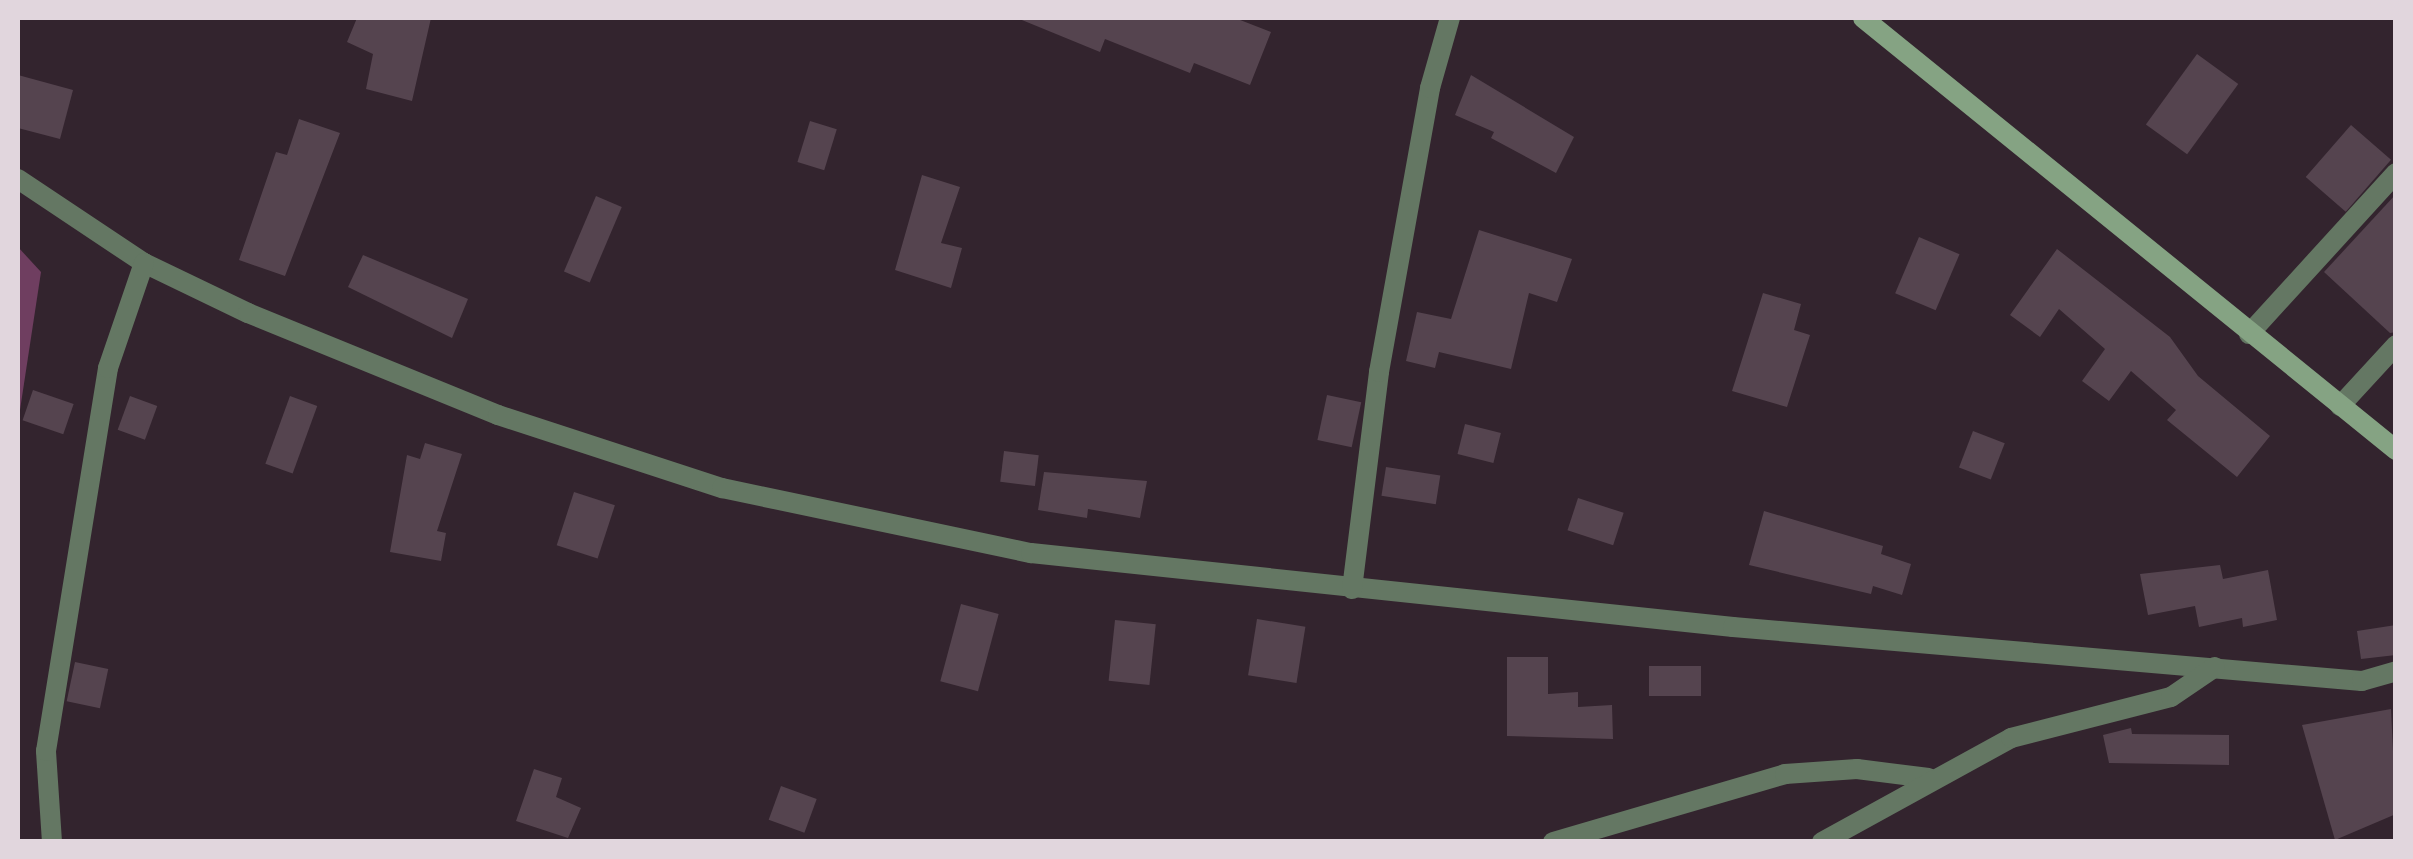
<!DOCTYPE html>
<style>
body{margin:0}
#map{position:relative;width:2413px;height:859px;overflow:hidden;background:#33242e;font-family:"Fira Sans",sans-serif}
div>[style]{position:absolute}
.forest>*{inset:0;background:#6f3e60}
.building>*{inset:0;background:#55444f;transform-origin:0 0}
.street>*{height:20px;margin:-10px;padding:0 10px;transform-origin:10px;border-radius:10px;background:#647763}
.secondary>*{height:20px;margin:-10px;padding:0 10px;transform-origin:10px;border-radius:10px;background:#85a383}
span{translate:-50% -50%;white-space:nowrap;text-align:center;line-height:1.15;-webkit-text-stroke:8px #291a24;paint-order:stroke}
.frame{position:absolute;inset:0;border:20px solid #e1d6dd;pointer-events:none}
</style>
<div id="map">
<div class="forest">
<div style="clip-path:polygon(18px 247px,41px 272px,18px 423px)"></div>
</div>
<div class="building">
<div style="clip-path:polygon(357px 18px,431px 18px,412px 101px,366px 89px,373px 54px,347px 42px)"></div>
<div style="clip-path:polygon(1017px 18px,1235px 18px,1271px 32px,1250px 85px,1194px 63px,1190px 73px,1105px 39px,1100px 52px)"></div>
<div style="left:2197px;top:54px;width:51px;height:87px;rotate:36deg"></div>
<div style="clip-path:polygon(18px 75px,73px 90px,60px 139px,18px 128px)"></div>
<div style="clip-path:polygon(1471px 75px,1574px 137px,1556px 173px,1491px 138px,1494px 132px,1455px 115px)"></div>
<div style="clip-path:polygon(299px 119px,340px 133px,285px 276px,239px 260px,276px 152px,287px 155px)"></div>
<div style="left:810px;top:121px;width:28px;height:43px;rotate:17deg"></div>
<div style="left:2351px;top:125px;width:53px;height:69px;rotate:41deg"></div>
<div style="clip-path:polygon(922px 175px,960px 187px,941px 243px,962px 248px,951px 288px,895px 270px)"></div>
<div style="clip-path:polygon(2396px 194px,2396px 332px,2390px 333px,2324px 272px)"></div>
<div style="left:596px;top:196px;width:28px;height:82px;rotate:23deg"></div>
<div style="clip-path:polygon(1479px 230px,1572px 259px,1557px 302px,1529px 293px,1511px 369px,1439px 352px,1435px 368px,1406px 361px,1417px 312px,1451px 319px)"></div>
<div style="left:1919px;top:237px;width:44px;height:61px;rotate:23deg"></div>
<div style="clip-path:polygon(2057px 249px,2170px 337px,2198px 376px,2270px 436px,2237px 477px,2167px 420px,2176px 410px,2131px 371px,2109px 401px,2082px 381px,2105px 349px,2059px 309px,2040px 337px,2010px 315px)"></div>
<div style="clip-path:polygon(363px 255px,468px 299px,452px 338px,348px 287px)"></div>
<div style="clip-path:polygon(1763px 293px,1801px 304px,1794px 330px,1810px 335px,1787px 407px,1732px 391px)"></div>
<div style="left:33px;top:390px;width:43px;height:32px;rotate:19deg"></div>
<div style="left:1327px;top:395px;width:35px;height:46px;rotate:12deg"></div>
<div style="left:130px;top:396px;width:29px;height:36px;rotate:20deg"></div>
<div style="left:290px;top:396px;width:29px;height:72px;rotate:20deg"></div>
<div style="left:1465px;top:424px;width:37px;height:31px;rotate:14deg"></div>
<div style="left:1973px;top:431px;width:34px;height:39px;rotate:21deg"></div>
<div style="clip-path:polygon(425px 443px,462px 454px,437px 531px,446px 533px,441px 561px,390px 552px,407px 455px,420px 459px)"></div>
<div style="left:1004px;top:451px;width:35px;height:31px;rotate:7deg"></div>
<div style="left:1386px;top:467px;width:55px;height:29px;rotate:9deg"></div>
<div style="clip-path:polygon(1044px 472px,1147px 481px,1140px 518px,1088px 509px,1087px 518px,1038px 510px)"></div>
<div style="left:574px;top:492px;width:43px;height:56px;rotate:18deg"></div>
<div style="left:1578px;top:498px;width:48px;height:34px;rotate:18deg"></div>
<div style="clip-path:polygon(1764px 511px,1883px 546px,1881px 554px,1911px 564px,1902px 595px,1873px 586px,1871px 594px,1749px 565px)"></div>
<div style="clip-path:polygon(2220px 565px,2223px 579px,2268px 570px,2277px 620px,2243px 627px,2242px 618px,2199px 627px,2195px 606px,2148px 615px,2140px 574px)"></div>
<div style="left:961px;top:604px;width:39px;height:80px;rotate:15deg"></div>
<div style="left:1257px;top:619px;width:49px;height:57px;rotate:9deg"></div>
<div style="left:1115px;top:620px;width:41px;height:61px;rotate:6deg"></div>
<div style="clip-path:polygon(2396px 625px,2396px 655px,2361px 659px,2357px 631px)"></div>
<div style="clip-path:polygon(1507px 657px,1548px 657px,1548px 694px,1578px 692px,1578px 707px,1612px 705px,1613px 739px,1507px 736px)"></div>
<div style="left:75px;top:662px;width:34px;height:40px;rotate:12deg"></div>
<div style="left:1649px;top:666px;width:52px;height:30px"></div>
<div style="clip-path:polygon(2391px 709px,2396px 814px,2335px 840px,2302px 725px)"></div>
<div style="clip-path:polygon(2131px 728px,2132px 734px,2229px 735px,2229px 765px,2109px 763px,2103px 735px)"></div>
<div style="clip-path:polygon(534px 769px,562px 778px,556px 797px,581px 808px,568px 838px,516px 821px)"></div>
<div style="left:781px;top:786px;width:38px;height:36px;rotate:20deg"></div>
</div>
<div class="street">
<div style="left:18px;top:179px;width:151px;rotate:33.7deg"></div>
<div style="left:144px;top:263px;width:115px;rotate:25.7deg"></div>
<div style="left:248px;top:313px;width:270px;rotate:22.2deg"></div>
<div style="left:498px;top:415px;width:236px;rotate:18.1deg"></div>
<div style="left:722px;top:488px;width:316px;rotate:11.9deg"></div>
<div style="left:1031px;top:553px;width:706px;rotate:6.02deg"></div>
<div style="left:1733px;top:627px;width:631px;rotate:4.91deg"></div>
<div style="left:2362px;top:681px;width:35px;rotate:-16deg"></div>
<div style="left:2249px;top:334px;width:218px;rotate:-47.6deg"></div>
<div style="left:2340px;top:406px;width:83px;rotate:-47.4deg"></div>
<div style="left:1352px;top:589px;width:219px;rotate:-82.9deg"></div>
<div style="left:1379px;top:372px;width:289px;rotate:-79.8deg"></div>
<div style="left:1430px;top:88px;width:73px;rotate:-74.1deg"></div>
<div style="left:52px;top:842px;width:91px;rotate:-93.8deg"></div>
<div style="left:46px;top:751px;width:388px;rotate:-80.8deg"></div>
<div style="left:108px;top:368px;width:111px;rotate:-71.1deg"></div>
<div style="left:1553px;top:842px;width:242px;rotate:-16.3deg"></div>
<div style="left:1785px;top:774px;width:72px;rotate:-4deg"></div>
<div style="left:1857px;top:769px;width:72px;rotate:7.2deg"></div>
<div style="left:1822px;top:842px;width:216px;rotate:-28.8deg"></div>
<div style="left:2011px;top:738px;width:165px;rotate:-14.4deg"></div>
<div style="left:2171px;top:697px;width:53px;rotate:-34.3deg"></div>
</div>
<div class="secondary">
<div style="left:1863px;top:18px;width:686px;rotate:39.02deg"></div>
</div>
<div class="frame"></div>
</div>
